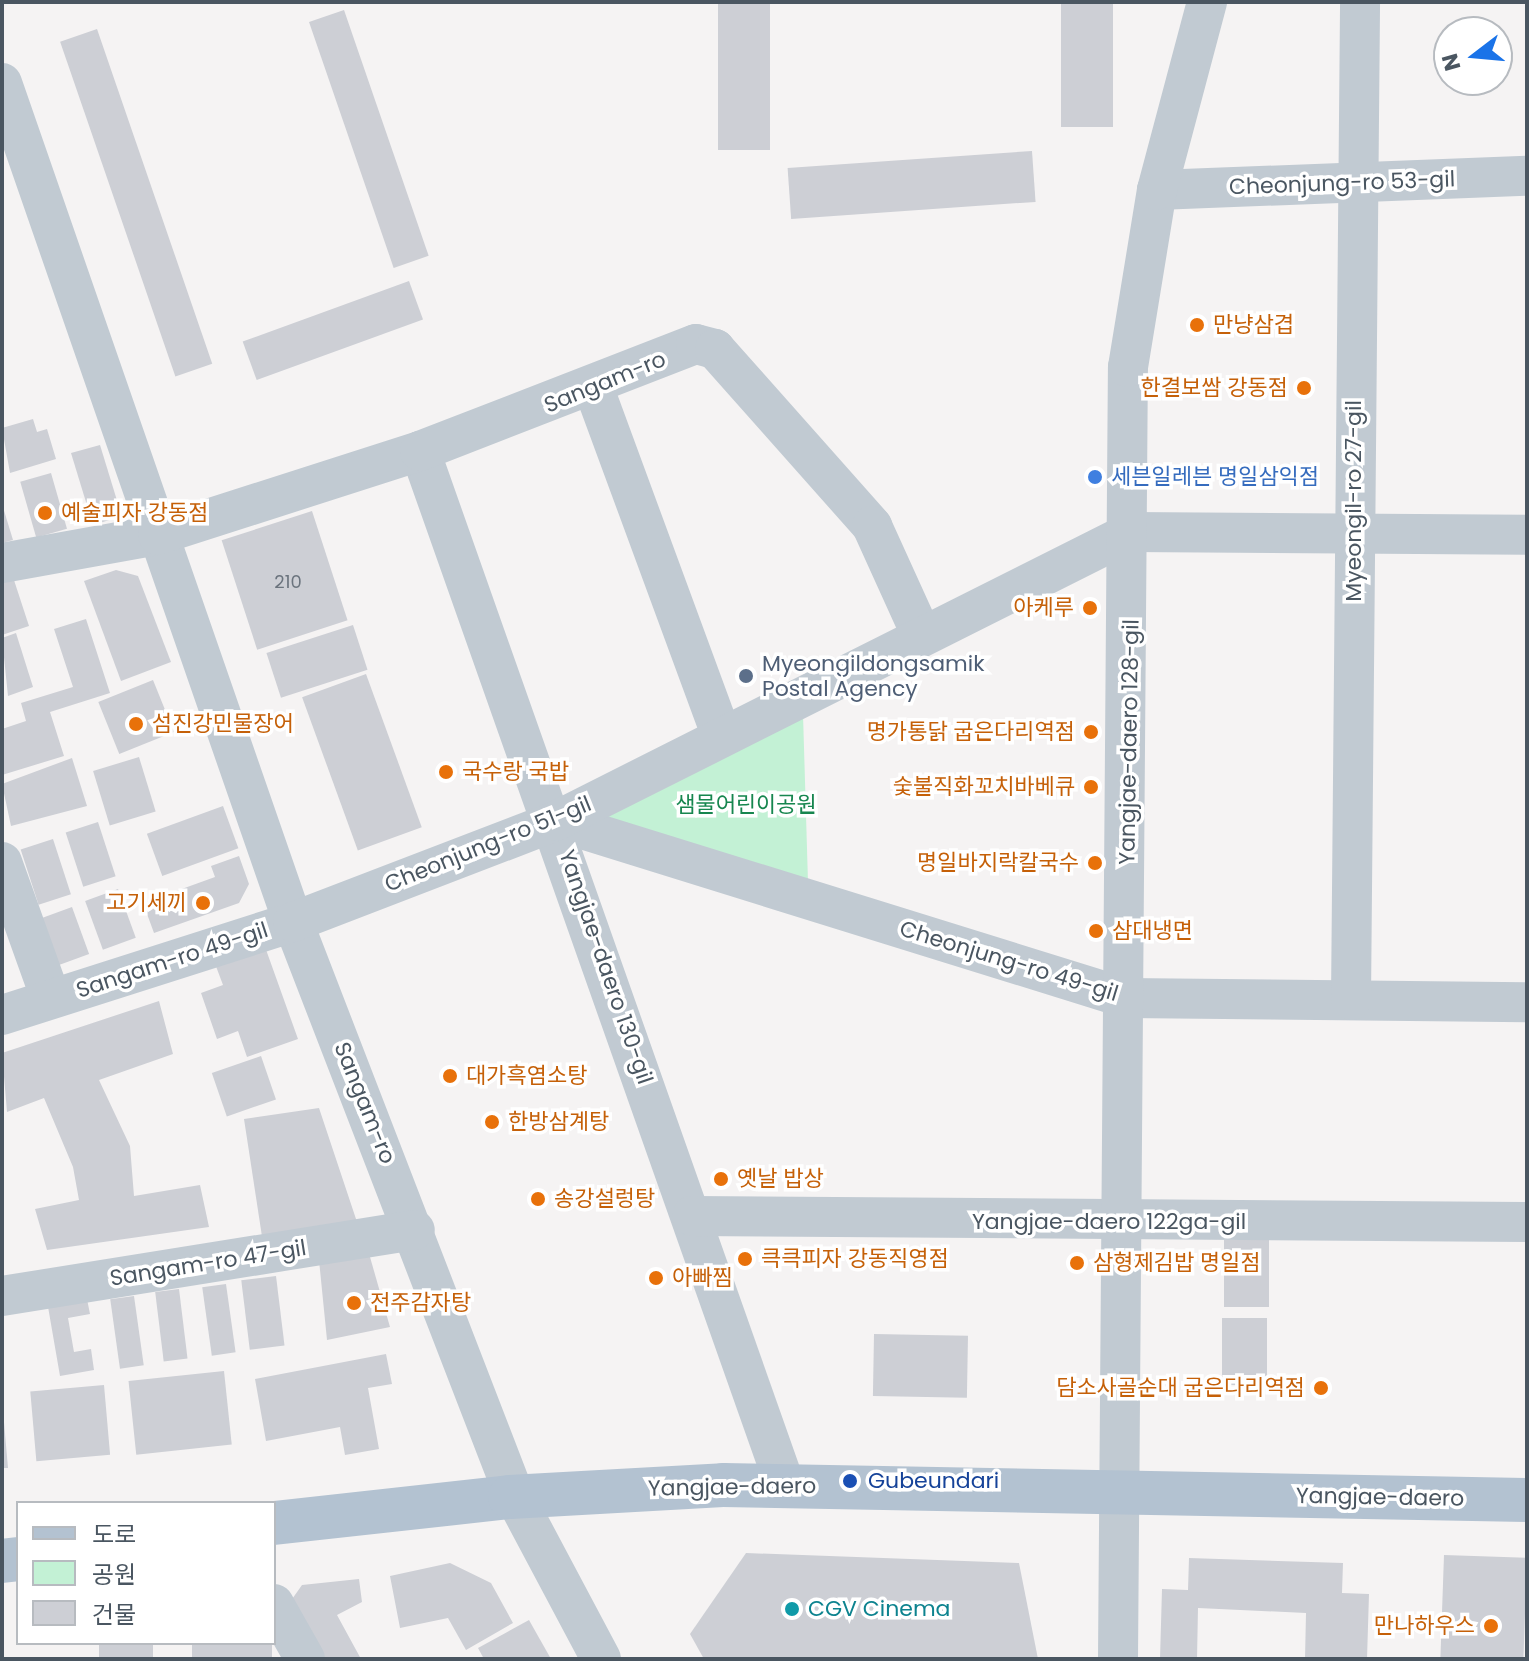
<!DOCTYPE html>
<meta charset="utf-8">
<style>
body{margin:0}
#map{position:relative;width:1529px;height:1661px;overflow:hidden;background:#f5f3f3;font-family:Poppins,"Noto Sans KR",sans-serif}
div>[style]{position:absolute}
.green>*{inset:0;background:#c3f1d5}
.building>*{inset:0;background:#cdcfd5;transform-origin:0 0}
.minor>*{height:40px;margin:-20px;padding:0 20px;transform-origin:20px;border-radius:20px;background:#c1cad2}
.major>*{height:44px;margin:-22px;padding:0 22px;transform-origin:22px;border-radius:22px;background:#b3c2d1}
.dots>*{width:22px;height:22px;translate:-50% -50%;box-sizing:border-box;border:4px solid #fff;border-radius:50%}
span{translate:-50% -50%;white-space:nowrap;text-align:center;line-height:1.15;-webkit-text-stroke:7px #fff;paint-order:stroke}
.number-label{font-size:18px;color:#6b747e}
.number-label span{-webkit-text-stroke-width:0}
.street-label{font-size:22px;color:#4a5661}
.food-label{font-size:22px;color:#c56008}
.left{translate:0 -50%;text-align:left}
.right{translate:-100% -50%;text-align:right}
.shop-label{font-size:22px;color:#366cbe}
.service-label{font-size:22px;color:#4e5e75}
.park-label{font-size:22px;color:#17864f}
.transit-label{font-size:22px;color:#164399}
.culture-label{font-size:22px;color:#0d838f}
.frame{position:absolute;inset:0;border:4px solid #4a5661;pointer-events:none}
.legend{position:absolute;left:16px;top:1501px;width:260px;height:144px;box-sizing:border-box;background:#fff;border:2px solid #b7bbc0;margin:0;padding:10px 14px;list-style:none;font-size:24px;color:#4a5661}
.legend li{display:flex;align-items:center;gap:16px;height:40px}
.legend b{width:40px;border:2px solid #b7bbc0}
.north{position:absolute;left:1433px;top:16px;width:80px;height:80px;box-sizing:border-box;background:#fff;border:2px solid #b7bbc0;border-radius:50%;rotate:254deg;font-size:22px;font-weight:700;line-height:32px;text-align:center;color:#4a5661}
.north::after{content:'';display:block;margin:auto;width:28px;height:36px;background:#1a73e8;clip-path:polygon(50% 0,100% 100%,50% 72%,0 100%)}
</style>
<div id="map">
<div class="green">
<div style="clip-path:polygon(803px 714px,808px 882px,589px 819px)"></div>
</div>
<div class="building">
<div style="left:718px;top:2px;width:52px;height:148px"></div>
<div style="left:1061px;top:2px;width:52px;height:125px"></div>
<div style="left:344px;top:10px;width:260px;height:37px;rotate:71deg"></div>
<div style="left:97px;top:29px;width:354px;height:39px;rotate:71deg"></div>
<div style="left:1032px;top:151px;width:51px;height:245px;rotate:86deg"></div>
<div style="left:409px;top:281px;width:41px;height:177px;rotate:70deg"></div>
<div style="clip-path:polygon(33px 419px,37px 432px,47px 429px,56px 459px,10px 473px,2px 428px)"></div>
<div style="clip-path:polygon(100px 445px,119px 507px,116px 518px,93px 525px,71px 453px)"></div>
<div style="left:51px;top:473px;width:58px;height:32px;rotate:74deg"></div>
<div style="clip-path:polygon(2px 504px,13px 540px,2px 543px)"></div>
<div style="left:312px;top:511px;width:115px;height:95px;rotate:72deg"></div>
<div style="clip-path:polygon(116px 570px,138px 576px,171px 662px,121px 681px,84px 581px)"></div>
<div style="clip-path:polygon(12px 574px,29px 626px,2px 635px,2px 577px)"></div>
<div style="clip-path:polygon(86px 619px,110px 693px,50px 712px,64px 756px,2px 775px,2px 729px,26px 721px,21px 703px,73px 687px,54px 629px)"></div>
<div style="left:353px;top:625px;width:47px;height:91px;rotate:72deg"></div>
<div style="clip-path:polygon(16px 633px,33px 687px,8px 696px,2px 638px)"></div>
<div style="left:366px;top:674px;width:163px;height:68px;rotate:70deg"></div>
<div style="left:153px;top:680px;width:56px;height:59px;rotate:68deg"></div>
<div style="left:139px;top:757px;width:57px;height:48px;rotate:73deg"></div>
<div style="clip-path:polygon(72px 758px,87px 806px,11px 826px,2px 784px)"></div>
<div style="left:223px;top:806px;width:45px;height:81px;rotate:70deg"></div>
<div style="left:98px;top:822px;width:57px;height:34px;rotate:72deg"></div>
<div style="left:53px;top:839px;width:58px;height:34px;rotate:72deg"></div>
<div style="clip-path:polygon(239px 856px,249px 884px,239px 903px,154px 933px,143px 903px,215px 877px,211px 866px)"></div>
<div style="left:118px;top:889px;width:52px;height:35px;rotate:70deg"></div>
<div style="left:72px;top:907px;width:50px;height:40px;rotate:70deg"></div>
<div style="clip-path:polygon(264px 944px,298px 1039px,247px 1057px,238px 1031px,217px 1039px,201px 993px,223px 985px,214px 961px)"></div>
<div style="clip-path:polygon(159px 1001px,173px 1054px,99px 1080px,130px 1146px,134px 1196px,200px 1185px,209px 1227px,47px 1250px,35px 1209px,79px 1200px,73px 1167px,44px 1098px,7px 1112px,2px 1053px)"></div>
<div style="left:261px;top:1056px;width:46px;height:52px;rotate:71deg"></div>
<div style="clip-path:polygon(319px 1108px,358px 1225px,263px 1243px,244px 1119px)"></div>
<div style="left:1224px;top:1240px;width:45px;height:67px"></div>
<div style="clip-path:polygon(368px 1250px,390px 1327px,327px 1340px,319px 1260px)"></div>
<div style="left:276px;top:1276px;width:70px;height:35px;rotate:83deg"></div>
<div style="left:226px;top:1284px;width:69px;height:24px;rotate:82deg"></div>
<div style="left:179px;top:1289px;width:70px;height:24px;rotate:83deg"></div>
<div style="clip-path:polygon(86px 1294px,90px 1314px,68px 1318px,74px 1352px,91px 1349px,94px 1370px,60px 1376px,47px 1301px)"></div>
<div style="left:134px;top:1296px;width:70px;height:24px;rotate:82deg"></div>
<div style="left:1267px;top:1318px;width:67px;height:45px;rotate:90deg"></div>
<div style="left:874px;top:1334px;width:94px;height:62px;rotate:1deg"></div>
<div style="clip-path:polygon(386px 1354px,392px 1384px,368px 1388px,379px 1449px,345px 1455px,340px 1427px,266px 1441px,255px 1379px)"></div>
<div style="left:224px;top:1371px;width:74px;height:96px;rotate:84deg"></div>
<div style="left:104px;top:1385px;width:70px;height:74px;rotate:85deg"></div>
<div style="clip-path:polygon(4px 1422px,8px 1468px,2px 1468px,2px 1423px)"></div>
<div style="clip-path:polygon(746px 1553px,1019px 1563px,1038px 1659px,704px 1659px,690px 1634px)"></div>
<div style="left:1444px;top:1555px;width:83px;height:104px;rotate:2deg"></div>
<div style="clip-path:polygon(1189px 1558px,1343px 1563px,1342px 1593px,1369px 1594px,1367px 1659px,1305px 1659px,1306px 1613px,1198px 1608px,1197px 1659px,1160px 1659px,1162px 1589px,1188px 1590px)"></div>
<div style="clip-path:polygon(450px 1563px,491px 1583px,513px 1623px,466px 1650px,448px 1618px,400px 1628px,390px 1576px)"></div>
<div style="clip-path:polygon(359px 1579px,362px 1602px,337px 1615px,361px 1659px,320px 1659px,290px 1602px,302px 1585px)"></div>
<div style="clip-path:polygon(529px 1620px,551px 1659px,484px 1659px,478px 1648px)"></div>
<div style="left:99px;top:1643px;width:54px;height:16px"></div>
<div style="left:192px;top:1643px;width:80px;height:16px"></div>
</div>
<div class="minor">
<div style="left:2px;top:83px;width:888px;rotate:70.87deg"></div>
<div style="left:293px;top:922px;width:616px;rotate:68.89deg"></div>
<div style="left:515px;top:1497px;width:183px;rotate:62deg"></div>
<div style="left:1157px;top:190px;width:370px;rotate:-2.2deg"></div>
<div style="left:594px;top:389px;width:370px;rotate:69.8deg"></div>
<div style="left:420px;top:451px;width:1097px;rotate:70.56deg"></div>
<div style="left:2px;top:563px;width:158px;rotate:-10.2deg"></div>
<div style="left:158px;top:535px;width:275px;rotate:-17.8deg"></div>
<div style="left:420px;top:451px;width:296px;rotate:-21.2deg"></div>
<div style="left:696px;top:344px;width:20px;rotate:15deg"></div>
<div style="left:715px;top:349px;width:237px;rotate:48.4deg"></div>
<div style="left:872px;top:526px;width:119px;rotate:65.6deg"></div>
<div style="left:556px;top:821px;width:597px;rotate:17.25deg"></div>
<div style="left:1126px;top:998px;width:401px;rotate:0.6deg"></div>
<div style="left:2px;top:862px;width:145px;rotate:70.3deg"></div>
<div style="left:1351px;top:1000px;width:998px;rotate:-89.48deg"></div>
<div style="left:2px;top:1015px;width:305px;rotate:-17.7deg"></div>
<div style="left:293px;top:922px;width:282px;rotate:-21deg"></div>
<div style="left:556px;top:821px;width:644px;rotate:-26.68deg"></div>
<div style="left:1131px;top:532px;width:396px;rotate:0.4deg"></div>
<div style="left:692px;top:1216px;width:835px;rotate:0.41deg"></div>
<div style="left:2px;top:1296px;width:418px;rotate:-9.1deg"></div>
<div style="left:274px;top:1604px;width:63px;rotate:60.6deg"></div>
<div style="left:1118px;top:1659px;width:1292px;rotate:-89.56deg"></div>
<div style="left:1128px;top:367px;width:179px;rotate:-80.7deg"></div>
<div style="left:1157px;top:190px;width:195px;rotate:-75.1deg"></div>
</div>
<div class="major">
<div style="left:274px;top:1523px;width:237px;rotate:-6.3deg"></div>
<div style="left:510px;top:1497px;width:213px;rotate:-3.2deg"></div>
<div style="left:723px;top:1485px;width:804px;rotate:1.07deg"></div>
<div style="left:2px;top:1561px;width:16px;rotate:-7deg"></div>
</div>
<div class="dots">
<div style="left:1197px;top:325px;background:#e8710a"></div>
<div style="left:1304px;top:388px;background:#e8710a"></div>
<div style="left:1095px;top:477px;background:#3f7fe0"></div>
<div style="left:45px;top:513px;background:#e8710a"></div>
<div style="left:1090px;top:608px;background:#e8710a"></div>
<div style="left:746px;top:676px;background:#5c6f8a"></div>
<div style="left:136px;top:724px;background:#e8710a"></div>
<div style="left:1091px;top:732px;background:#e8710a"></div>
<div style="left:446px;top:772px;background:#e8710a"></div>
<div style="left:1091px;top:787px;background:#e8710a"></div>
<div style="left:1095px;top:863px;background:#e8710a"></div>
<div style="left:203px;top:903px;background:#e8710a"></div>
<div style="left:1096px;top:931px;background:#e8710a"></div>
<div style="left:450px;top:1076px;background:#e8710a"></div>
<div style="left:492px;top:1122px;background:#e8710a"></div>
<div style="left:721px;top:1179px;background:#e8710a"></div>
<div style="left:538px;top:1199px;background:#e8710a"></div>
<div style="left:745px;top:1259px;background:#e8710a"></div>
<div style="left:1077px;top:1263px;background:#e8710a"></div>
<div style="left:656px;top:1278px;background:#e8710a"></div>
<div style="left:354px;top:1303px;background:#e8710a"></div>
<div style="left:1321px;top:1388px;background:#e8710a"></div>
<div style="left:850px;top:1481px;background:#1a4fb4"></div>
<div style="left:792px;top:1609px;background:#0f9aa8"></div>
<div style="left:1491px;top:1626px;background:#e8710a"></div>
</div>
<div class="number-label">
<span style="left:288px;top:582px">210</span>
</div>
<div class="street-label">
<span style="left:1342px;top:183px;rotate:-2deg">Cheonjung-ro 53-gil</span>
<span style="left:605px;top:382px;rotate:-22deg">Sangam-ro</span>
<span style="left:1354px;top:501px;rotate:-90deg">Myeongil-ro 27-gil</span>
<span style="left:1129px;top:742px;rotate:-89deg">Yangjae-daero 128-gil</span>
<span style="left:488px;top:844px;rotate:-22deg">Cheonjung-ro 51-gil</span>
<span style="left:172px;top:960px;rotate:-18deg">Sangam-ro 49-gil</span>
<span style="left:1009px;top:961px;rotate:17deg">Cheonjung-ro 49-gil</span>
<span style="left:606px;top:967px;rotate:71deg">Yangjae-daero 130-gil</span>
<span style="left:365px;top:1103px;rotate:68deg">Sangam-ro</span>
<span style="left:1109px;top:1222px">Yangjae-daero 122ga-gil</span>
<span style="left:208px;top:1263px;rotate:-9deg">Sangam-ro 47-gil</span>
<span style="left:732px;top:1487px;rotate:-1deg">Yangjae-daero</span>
<span style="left:1380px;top:1497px;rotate:1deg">Yangjae-daero</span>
</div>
<div class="food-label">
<span class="left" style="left:1213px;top:325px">만냥삼겹</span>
<span class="right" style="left:1288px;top:388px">한결보쌈 강동점</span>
<span class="left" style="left:61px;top:513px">예술피자 강동점</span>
<span class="right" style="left:1074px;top:608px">아케루</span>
<span class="left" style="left:152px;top:724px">섬진강민물장어</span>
<span class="right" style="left:1075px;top:732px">명가통닭 굽은다리역점</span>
<span class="left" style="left:462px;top:772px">국수랑 국밥</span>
<span class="right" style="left:1075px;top:787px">숯불직화꼬치바베큐</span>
<span class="right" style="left:1079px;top:863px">명일바지락칼국수</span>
<span class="right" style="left:187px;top:903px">고기세끼</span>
<span class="left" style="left:1112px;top:931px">삼대냉면</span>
<span class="left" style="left:466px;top:1076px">대가흑염소탕</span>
<span class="left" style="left:508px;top:1122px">한방삼계탕</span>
<span class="left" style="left:737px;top:1179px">옛날 밥상</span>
<span class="left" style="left:554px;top:1199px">송강설렁탕</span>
<span class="left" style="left:761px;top:1259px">큭큭피자 강동직영점</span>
<span class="left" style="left:1093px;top:1263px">삼형제김밥 명일점</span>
<span class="left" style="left:672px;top:1278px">아빠찜</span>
<span class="left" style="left:370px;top:1303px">전주감자탕</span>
<span class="right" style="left:1305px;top:1388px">담소사골순대 굽은다리역점</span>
<span class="right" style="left:1475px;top:1626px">만나하우스</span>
</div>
<div class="shop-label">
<span class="left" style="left:1111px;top:477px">세븐일레븐 명일삼익점</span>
</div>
<div class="service-label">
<span class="left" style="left:762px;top:676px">Myeongildongsamik<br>Postal Agency</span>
</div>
<div class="park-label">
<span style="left:746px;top:805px">샘물어린이공원</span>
</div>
<div class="transit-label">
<span class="left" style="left:868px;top:1481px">Gubeundari</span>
</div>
<div class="culture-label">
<span class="left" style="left:808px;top:1609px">CGV Cinema</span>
</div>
<div class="frame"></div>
<ul class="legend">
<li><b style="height:10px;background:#b3c2d1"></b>도로</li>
<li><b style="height:22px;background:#c3f1d5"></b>공원</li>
<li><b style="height:22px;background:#cdcfd5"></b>건물</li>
</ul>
<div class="north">N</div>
</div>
